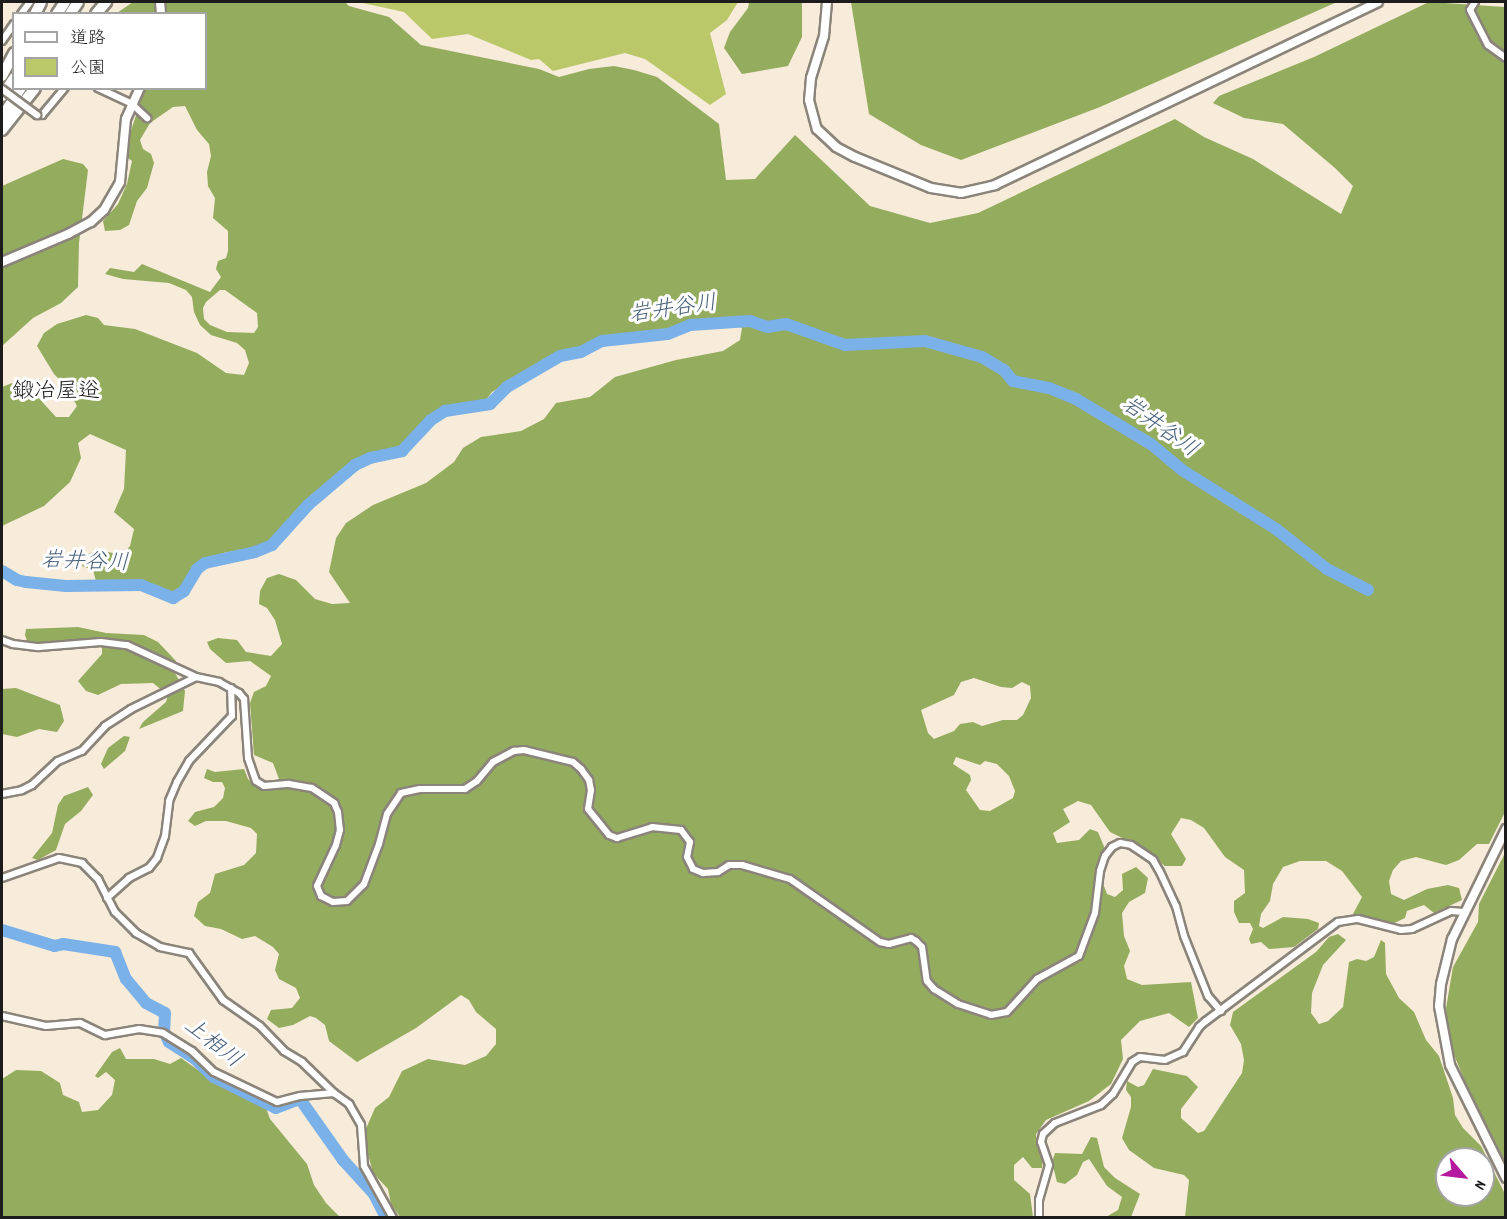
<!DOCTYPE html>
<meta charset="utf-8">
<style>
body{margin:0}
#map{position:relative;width:1507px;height:1219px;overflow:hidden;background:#f7ebd9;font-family:Dekko,"Klee One",sans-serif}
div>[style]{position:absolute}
.green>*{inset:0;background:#bbc86a}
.forest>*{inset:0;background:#94ac5e}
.river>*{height:12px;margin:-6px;padding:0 6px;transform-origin:6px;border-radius:6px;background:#7bb1e9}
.roads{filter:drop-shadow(2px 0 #8a847a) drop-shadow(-2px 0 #8a847a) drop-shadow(0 2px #8a847a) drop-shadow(0 -2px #8a847a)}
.minor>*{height:6px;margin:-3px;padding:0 3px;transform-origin:3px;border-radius:3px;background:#fff}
.tertiary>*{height:8px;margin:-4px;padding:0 4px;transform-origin:4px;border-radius:4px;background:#fff}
.motorway>*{height:10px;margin:-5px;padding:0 5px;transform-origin:5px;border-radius:5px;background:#fff}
.bridges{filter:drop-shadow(2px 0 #8a847a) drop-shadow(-2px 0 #8a847a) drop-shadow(0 2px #8a847a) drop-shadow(0 -2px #8a847a)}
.minor-bridge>*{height:6px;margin:-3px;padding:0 3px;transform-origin:3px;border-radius:3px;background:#fff}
span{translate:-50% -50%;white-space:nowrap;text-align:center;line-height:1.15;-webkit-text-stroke:6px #fff;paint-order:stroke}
.water-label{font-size:22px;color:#475f78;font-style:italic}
.neighbourhood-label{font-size:22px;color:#1c1c1c}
.frame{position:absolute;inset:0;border:3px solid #1c1c1c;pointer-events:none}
.legend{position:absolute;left:12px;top:12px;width:195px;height:78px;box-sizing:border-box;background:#fff;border:2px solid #a4a4a4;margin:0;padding:8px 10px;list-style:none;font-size:18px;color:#1c1c1c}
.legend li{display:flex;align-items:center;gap:12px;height:30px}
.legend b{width:30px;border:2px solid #a4a4a4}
.north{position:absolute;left:1435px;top:1147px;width:60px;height:60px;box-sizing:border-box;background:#fff;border:2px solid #a4a4a4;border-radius:50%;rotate:118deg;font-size:16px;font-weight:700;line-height:24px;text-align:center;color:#1c1c1c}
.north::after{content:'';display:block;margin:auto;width:21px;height:27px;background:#b5179e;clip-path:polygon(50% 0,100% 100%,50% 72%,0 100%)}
</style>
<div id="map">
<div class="green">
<div style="clip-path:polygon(358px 2px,738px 2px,727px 20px,710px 33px,726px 94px,710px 105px,645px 59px,625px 53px,553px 71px,539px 59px,531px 60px,468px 34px,432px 39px,404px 12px)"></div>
</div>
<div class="forest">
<div style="clip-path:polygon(evenodd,133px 2px,345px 2px,349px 6px,389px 17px,421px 45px,539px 69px,559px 77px,589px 69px,614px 66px,634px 70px,657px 77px,719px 124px,726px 180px,755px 179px,795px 135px,870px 206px,930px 223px,978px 213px,1175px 119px,1204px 137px,1253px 159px,1341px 214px,1353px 186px,1335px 168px,1283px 124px,1244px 118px,1213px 103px,1219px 96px,1314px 57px,1429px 2px,1505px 7px,1505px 812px,1489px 844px,1477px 844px,1459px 860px,1446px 865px,1416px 857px,1401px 861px,1393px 870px,1389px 881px,1391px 894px,1404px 900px,1427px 889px,1448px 885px,1459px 888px,1462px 900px,1434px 913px,1424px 905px,1407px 911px,1405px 918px,1392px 924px,1353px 914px,1362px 897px,1342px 871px,1326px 861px,1300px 861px,1283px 867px,1273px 884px,1270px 901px,1261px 914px,1259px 926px,1263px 928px,1283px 917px,1308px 919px,1319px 923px,1318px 929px,1294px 947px,1269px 949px,1261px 942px,1251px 944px,1249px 939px,1253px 929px,1250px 923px,1239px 923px,1234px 912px,1234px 901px,1245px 893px,1244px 870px,1225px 857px,1204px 828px,1191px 820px,1181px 818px,1171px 834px,1186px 859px,1182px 866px,1165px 866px,1139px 846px,1110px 832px,1091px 805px,1078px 801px,1063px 809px,1070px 822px,1053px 833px,1057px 843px,1079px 840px,1090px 829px,1098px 832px,1105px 849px,1094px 880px,1104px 886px,1107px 894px,1115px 897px,1123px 890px,1122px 874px,1136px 867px,1148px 878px,1145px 893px,1129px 902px,1122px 913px,1124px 936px,1130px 951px,1124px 966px,1127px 979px,1142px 985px,1191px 982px,1198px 1018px,1189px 1027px,1169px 1013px,1140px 1021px,1121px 1040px,1123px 1059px,1111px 1084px,1089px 1101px,1046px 1120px,1036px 1134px,1037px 1147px,1043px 1158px,1042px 1168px,1032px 1168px,1023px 1157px,1014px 1165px,1014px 1180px,1030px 1194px,1033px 1217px,400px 1217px,391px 1204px,388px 1189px,373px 1173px,366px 1147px,365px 1131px,375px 1108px,389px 1097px,402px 1071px,428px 1059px,465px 1065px,486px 1056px,496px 1044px,496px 1029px,476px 1012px,469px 1000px,461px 995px,416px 1028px,357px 1062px,329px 1041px,325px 1025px,316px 1018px,310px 1016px,293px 1025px,279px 1028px,267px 1019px,271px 1010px,292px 1008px,300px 998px,296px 988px,279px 979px,275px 970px,279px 954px,273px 947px,255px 936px,242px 939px,221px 929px,205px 926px,194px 916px,198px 902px,210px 893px,215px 874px,244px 865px,256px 853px,257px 834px,251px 828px,226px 821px,206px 821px,195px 826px,188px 821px,195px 812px,214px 807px,223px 798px,225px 788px,222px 782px,213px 782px,204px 778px,207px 769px,215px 772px,244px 769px,248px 779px,258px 788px,273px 788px,279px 779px,273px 763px,254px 755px,250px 703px,254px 692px,266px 686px,271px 676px,250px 661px,226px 663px,210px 649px,207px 642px,218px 638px,237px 640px,246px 652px,271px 656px,282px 644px,275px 620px,267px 608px,259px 604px,260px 591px,267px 578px,279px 574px,296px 580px,315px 599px,332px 604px,350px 603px,329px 572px,336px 538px,346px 523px,373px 505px,426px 483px,454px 462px,463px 448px,481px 437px,521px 431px,544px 419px,556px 403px,590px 397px,615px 377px,676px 360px,723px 351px,740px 340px,742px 328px,733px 321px,690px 321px,667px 330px,645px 335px,606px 337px,575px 349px,553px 354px,492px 392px,486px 400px,443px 408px,426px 420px,404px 444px,393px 452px,366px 456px,311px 495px,271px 539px,256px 548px,223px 553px,196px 564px,185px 584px,171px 594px,160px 593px,140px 582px,96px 581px,93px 570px,82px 566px,86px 555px,98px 550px,123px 555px,130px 546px,134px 529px,114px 512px,124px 489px,126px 450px,90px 434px,78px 443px,81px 458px,70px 482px,44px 506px,2px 526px,2px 387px,12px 383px,26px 393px,36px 395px,56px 417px,69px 417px,77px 406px,66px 386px,54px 374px,37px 346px,44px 333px,57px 324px,86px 315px,98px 318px,104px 325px,135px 329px,197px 353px,226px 373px,244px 375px,249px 363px,245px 350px,237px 343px,211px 335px,200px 325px,194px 312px,192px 297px,186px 290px,169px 283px,123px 279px,105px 274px,110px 268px,134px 272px,142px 264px,210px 292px,221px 277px,216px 269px,218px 261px,226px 258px,228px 251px,228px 231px,213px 218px,215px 198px,208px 186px,207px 172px,211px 156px,209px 144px,197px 130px,185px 106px,173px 107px,150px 123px,140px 140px,143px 149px,151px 154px,154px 163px,147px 188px,137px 201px,129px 225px,120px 230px,105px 231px,103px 221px,118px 204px,127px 184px,132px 161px,127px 157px,127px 142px,142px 98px,136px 89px,206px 88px,206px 14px,117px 13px,133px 2px,220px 290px,225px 290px,257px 313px,258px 327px,254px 333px,227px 332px,210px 325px,204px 319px,203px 308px,206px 302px,220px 290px,133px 2px,974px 678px,1001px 687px,1012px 688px,1022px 682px,1030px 686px,1031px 698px,1023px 715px,1017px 720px,1003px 720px,982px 726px,973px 722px,960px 724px,954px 731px,934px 739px,928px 733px,921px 710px,954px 695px,961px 682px,974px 678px,133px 2px,956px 757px,980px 765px,985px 761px,997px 764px,1009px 776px,1015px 791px,1013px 798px,990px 811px,980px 810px,966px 790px,971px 780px,970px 775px,953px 764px,956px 757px)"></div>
<div style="clip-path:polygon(749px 2px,802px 2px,802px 37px,788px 66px,742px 74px,724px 48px,730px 32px,748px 8px)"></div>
<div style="clip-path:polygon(851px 2px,1337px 2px,1100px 107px,961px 160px,921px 145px,869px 114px)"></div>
<div style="clip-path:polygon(63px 159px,83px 164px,88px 170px,79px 243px,78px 287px,61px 303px,33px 318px,2px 346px,2px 186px)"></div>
<div style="clip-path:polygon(78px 627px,106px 633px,144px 635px,158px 642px,176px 661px,175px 673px,185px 691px,183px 711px,139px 729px,143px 722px,166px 702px,168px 695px,153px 683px,121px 684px,98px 695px,86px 691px,78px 681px,102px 654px,102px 648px,93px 640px,60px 640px,34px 644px,27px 641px,25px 635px,26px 629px)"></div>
<div style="clip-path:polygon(16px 688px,60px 705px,64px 721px,57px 732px,39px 729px,17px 737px,2px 734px,2px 689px)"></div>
<div style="clip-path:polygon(124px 736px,130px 737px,125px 751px,104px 769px,101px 764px,108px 748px)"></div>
<div style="clip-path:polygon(88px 787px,93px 795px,81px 811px,65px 824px,56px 850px,38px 860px,32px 858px,52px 833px,58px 805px,64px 796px)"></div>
<div style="clip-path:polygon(1505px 853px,1505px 1161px,1466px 1084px,1450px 1045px,1446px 1008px,1453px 967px,1478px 922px,1479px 904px)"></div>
<div style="clip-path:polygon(evenodd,1338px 934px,1346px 940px,1323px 965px,1312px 993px,1311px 1013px,1319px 1024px,1328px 1021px,1343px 1007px,1349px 962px,1357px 959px,1366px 961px,1374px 957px,1381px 940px,1385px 943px,1386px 974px,1399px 998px,1414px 1012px,1426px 1040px,1439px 1056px,1453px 1098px,1455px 1115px,1463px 1128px,1481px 1146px,1505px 1194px,1505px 1217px,1185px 1217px,1189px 1180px,1184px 1175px,1154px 1168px,1129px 1150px,1122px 1138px,1131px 1107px,1131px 1097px,1126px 1090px,1127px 1081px,1138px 1087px,1144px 1085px,1153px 1069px,1187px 1076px,1198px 1087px,1181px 1109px,1181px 1118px,1198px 1133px,1204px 1131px,1242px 1073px,1244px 1060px,1241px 1044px,1230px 1025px,1233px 1012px,1316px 952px,1329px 937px,1338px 934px,1447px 1159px,1483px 1159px,1483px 1195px,1447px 1195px,1447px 1159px)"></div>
<div style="clip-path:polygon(120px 1048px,126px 1059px,154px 1059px,170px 1064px,181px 1058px,215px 1082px,265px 1105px,270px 1119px,307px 1164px,314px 1185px,326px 1203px,340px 1217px,2px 1217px,2px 1079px,16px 1070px,41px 1071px,60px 1083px,63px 1095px,79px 1102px,82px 1112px,98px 1110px,112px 1095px,115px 1080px,106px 1072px,98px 1078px,95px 1076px,112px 1052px)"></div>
<div style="clip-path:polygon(1091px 1137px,1097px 1138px,1104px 1167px,1115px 1178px,1140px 1194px,1131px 1217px,1106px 1217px,1118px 1210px,1122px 1197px,1107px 1186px,1089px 1159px,1083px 1162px,1077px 1175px,1065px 1184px,1057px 1182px,1052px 1162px,1055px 1153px,1082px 1154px)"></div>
</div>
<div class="river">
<div style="left:2px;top:571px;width:17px;rotate:31deg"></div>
<div style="left:17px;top:580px;width:9px;rotate:13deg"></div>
<div style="left:26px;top:582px;width:40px;rotate:5.7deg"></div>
<div style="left:66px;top:586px;width:75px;rotate:-0.8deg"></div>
<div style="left:141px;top:585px;width:35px;rotate:22deg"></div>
<div style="left:173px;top:598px;width:13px;rotate:-32deg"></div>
<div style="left:184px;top:591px;width:26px;rotate:-59deg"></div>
<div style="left:197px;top:569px;width:10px;rotate:-37deg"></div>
<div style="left:205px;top:563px;width:51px;rotate:-12.4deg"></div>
<div style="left:255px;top:552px;width:18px;rotate:-22deg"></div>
<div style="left:272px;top:545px;width:54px;rotate:-48deg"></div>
<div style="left:308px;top:505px;width:62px;rotate:-40.4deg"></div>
<div style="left:355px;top:465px;width:17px;rotate:-25deg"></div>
<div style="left:370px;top:458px;width:33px;rotate:-12deg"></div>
<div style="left:402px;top:451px;width:42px;rotate:-46.9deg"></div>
<div style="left:431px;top:420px;width:17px;rotate:-33deg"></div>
<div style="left:445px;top:411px;width:46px;rotate:-8.8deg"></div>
<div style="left:490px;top:404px;width:24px;rotate:-45deg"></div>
<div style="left:507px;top:387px;width:61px;rotate:-30.3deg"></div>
<div style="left:560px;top:356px;width:21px;rotate:-11deg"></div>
<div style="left:581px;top:352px;width:24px;rotate:-28deg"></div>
<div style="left:602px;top:341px;width:66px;rotate:-6.1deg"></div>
<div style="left:668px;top:334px;width:24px;rotate:-22deg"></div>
<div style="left:690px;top:325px;width:60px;rotate:-3.8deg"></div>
<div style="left:750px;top:321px;width:18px;rotate:19deg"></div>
<div style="left:767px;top:327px;width:19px;rotate:-9deg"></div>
<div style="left:786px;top:324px;width:63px;rotate:19.6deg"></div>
<div style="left:845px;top:345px;width:80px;rotate:-2.9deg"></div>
<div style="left:925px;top:341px;width:59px;rotate:15.7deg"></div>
<div style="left:982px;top:357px;width:26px;rotate:31deg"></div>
<div style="left:1004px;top:370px;width:14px;rotate:51deg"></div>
<div style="left:1013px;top:381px;width:37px;rotate:11deg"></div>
<div style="left:1049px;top:388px;width:29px;rotate:22deg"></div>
<div style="left:1076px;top:399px;width:87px;rotate:31deg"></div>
<div style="left:1151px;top:444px;width:40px;rotate:40deg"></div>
<div style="left:1182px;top:470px;width:111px;rotate:32.1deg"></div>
<div style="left:1276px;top:529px;width:65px;rotate:38.1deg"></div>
<div style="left:1327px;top:569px;width:46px;rotate:27.1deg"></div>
<div style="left:2px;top:930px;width:55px;rotate:16.8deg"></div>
<div style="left:55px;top:946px;width:8px;rotate:-14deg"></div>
<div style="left:63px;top:944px;width:53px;rotate:8.7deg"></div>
<div style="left:115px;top:952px;width:29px;rotate:68deg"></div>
<div style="left:126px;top:979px;width:31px;rotate:50deg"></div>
<div style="left:146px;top:1003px;width:21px;rotate:28deg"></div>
<div style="left:165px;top:1013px;width:18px;rotate:93deg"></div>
<div style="left:164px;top:1031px;width:12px;rotate:66deg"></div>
<div style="left:169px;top:1042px;width:30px;rotate:33deg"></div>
<div style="left:194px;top:1058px;width:28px;rotate:44deg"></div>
<div style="left:214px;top:1077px;width:69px;rotate:26.6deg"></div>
<div style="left:276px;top:1108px;width:26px;rotate:-21deg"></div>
<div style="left:300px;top:1099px;width:75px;rotate:54.8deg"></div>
<div style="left:343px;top:1160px;width:46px;rotate:47.6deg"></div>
<div style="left:374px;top:1194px;width:27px;rotate:63deg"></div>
</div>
<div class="roads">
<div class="minor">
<div style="left:1475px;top:2px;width:9px;rotate:122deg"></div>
<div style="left:1470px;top:10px;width:39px;rotate:63deg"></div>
<div style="left:1488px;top:45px;width:22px;rotate:36deg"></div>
<div style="left:21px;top:14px;width:15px;rotate:-53deg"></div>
<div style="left:2px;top:41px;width:21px;rotate:-55deg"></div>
<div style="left:98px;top:88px;width:38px;rotate:25deg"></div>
<div style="left:132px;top:104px;width:21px;rotate:43deg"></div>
<div style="left:37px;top:115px;width:5px"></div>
<div style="left:42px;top:115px;width:35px;rotate:-50deg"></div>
<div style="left:2px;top:640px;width:12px;rotate:20deg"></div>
<div style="left:13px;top:644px;width:26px;rotate:7deg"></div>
<div style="left:39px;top:647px;width:62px;rotate:-4.6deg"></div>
<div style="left:101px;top:642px;width:26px;rotate:7deg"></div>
<div style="left:127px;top:645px;width:76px;rotate:24.9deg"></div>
<div style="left:196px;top:677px;width:24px;rotate:12deg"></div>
<div style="left:219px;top:682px;width:23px;rotate:29deg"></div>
<div style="left:239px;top:693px;width:8px;rotate:50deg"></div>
<div style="left:244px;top:699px;width:59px;rotate:86.1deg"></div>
<div style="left:248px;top:758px;width:24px;rotate:71deg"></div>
<div style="left:256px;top:781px;width:9px;rotate:32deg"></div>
<div style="left:264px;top:786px;width:25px;rotate:-5deg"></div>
<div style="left:289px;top:784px;width:23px;rotate:10deg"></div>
<div style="left:312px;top:788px;width:27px;rotate:34deg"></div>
<div style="left:334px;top:803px;width:10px;rotate:66deg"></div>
<div style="left:338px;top:812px;width:18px;rotate:84deg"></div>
<div style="left:340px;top:830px;width:16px;rotate:105deg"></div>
<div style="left:336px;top:845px;width:45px;rotate:114.9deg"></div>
<div style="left:317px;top:886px;width:11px;rotate:68deg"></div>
<div style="left:321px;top:896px;width:13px;rotate:27deg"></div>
<div style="left:333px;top:902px;width:14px;rotate:-4deg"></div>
<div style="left:347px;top:901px;width:24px;rotate:-45deg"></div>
<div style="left:364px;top:884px;width:43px;rotate:-69.4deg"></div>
<div style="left:379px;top:844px;width:31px;rotate:-75deg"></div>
<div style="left:387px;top:814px;width:25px;rotate:-56deg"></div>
<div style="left:401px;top:793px;width:19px;rotate:-12deg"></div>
<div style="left:420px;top:789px;width:45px"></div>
<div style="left:465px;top:789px;width:14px;rotate:-34deg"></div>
<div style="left:477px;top:781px;width:25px;rotate:-50deg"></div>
<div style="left:493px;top:762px;width:24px;rotate:-28deg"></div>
<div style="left:514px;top:751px;width:10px;rotate:-6deg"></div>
<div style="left:524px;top:750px;width:50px;rotate:13.8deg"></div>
<div style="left:573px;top:762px;width:11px;rotate:41deg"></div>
<div style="left:581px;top:769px;width:14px;rotate:54deg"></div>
<div style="left:589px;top:780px;width:10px;rotate:79deg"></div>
<div style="left:591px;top:790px;width:19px;rotate:99deg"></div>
<div style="left:588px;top:809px;width:33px;rotate:51deg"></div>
<div style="left:609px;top:835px;width:9px;rotate:21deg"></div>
<div style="left:617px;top:838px;width:37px;rotate:-17deg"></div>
<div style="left:652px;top:827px;width:29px;rotate:6deg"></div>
<div style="left:681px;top:830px;width:15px;rotate:53deg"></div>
<div style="left:690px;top:842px;width:15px;rotate:101deg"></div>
<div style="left:687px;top:857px;width:13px;rotate:63deg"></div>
<div style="left:693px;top:869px;width:11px;rotate:22deg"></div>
<div style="left:703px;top:873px;width:15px;rotate:-4deg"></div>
<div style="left:718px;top:872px;width:13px;rotate:-32deg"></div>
<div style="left:729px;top:865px;width:13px"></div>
<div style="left:742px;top:865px;width:50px;rotate:16.3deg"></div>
<div style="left:790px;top:879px;width:110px;rotate:35deg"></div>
<div style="left:880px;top:942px;width:9px;rotate:13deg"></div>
<div style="left:889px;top:944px;width:23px;rotate:-15deg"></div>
<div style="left:911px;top:938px;width:6px;rotate:31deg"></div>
<div style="left:916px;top:941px;width:8px;rotate:45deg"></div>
<div style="left:922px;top:947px;width:34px;rotate:82deg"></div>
<div style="left:927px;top:981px;width:11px;rotate:49deg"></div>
<div style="left:934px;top:989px;width:28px;rotate:32deg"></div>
<div style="left:958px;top:1004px;width:35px;rotate:18deg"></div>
<div style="left:991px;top:1015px;width:16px;rotate:-11deg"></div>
<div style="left:1007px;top:1012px;width:45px;rotate:-47.7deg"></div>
<div style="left:1037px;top:979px;width:48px;rotate:-28.7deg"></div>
<div style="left:1079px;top:956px;width:46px;rotate:-69.6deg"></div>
<div style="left:1095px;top:913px;width:42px;rotate:-83.2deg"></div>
<div style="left:1100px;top:871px;width:16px;rotate:-72deg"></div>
<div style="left:1105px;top:856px;width:11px;rotate:-52deg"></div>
<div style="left:1112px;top:847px;width:9px;rotate:-27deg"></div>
<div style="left:1120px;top:843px;width:11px;rotate:10deg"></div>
<div style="left:1131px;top:845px;width:27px;rotate:34deg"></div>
<div style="left:1153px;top:860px;width:14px;rotate:60deg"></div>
<div style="left:1160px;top:872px;width:38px;rotate:65deg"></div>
<div style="left:1176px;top:906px;width:31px;rotate:75deg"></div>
<div style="left:1184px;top:936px;width:65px;rotate:68.2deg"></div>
<div style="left:1208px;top:996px;width:20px;rotate:49deg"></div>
<div style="left:2px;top:794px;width:20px;rotate:-11deg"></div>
<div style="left:22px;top:790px;width:11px;rotate:-27deg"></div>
<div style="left:32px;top:785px;width:35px;rotate:-43deg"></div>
<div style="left:58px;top:761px;width:26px;rotate:-23deg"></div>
<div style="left:82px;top:751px;width:34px;rotate:-47deg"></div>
<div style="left:105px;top:726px;width:31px;rotate:-33deg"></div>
<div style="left:131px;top:709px;width:72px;rotate:-26.2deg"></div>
<div style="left:2px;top:878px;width:60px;rotate:-19.3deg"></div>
<div style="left:59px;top:858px;width:24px;rotate:12deg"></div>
<div style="left:82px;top:863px;width:23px;rotate:45deg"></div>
<div style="left:98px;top:879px;width:37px;rotate:63deg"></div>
<div style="left:115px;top:912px;width:30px;rotate:45deg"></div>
<div style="left:136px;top:933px;width:28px;rotate:30deg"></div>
<div style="left:160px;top:947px;width:30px;rotate:12deg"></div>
<div style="left:189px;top:953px;width:58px;rotate:54.1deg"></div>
<div style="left:223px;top:1000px;width:45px;rotate:35.1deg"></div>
<div style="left:260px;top:1026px;width:35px;rotate:46deg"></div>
<div style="left:284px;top:1051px;width:21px;rotate:31deg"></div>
<div style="left:302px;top:1062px;width:45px;rotate:44.1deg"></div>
<div style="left:334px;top:1093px;width:19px;rotate:36deg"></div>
<div style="left:349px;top:1104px;width:24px;rotate:60deg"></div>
<div style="left:361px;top:1125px;width:41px;rotate:85.8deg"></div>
<div style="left:364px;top:1166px;width:60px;rotate:60.9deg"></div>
<div style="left:107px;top:898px;width:30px;rotate:-42deg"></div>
<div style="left:129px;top:878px;width:22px;rotate:-27deg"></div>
<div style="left:149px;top:868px;width:13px;rotate:-51deg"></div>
<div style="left:157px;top:858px;width:23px;rotate:-70deg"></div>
<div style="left:165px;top:836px;width:35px;rotate:-83deg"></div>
<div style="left:169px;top:801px;width:21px;rotate:-67deg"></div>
<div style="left:177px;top:782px;width:24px;rotate:-60deg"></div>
<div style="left:189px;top:761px;width:62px;rotate:-46.3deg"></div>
<div style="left:232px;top:716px;width:28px;rotate:-92deg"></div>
<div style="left:2px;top:1016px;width:45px;rotate:12.8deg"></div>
<div style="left:46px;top:1026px;width:34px;rotate:-5deg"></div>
<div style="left:80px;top:1023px;width:28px;rotate:26deg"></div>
<div style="left:105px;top:1035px;width:35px;rotate:-10deg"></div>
<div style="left:139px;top:1029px;width:24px;rotate:9deg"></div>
<div style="left:163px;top:1033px;width:34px;rotate:32deg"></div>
<div style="left:192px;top:1051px;width:30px;rotate:44deg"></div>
<div style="left:214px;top:1072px;width:70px;rotate:25.5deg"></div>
<div style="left:277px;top:1102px;width:24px;rotate:-15deg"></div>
<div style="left:300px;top:1096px;width:34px;rotate:-5deg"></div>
<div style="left:1039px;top:1218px;width:18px;rotate:-90deg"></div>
<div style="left:1039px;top:1200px;width:36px;rotate:-74deg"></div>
<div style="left:1049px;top:1165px;width:24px;rotate:-109deg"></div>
<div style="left:1041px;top:1142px;width:8px;rotate:-76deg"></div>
<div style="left:1043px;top:1134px;width:16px;rotate:-43deg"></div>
<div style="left:1055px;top:1123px;width:49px;rotate:-21.4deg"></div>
<div style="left:1101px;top:1105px;width:16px;rotate:-43deg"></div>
<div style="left:1113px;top:1094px;width:37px;rotate:-59deg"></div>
<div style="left:1132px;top:1062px;width:9px;rotate:-32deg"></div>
<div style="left:1140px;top:1057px;width:25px;rotate:7deg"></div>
<div style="left:1165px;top:1060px;width:20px;rotate:-24deg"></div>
<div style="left:1183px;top:1052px;width:30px;rotate:-57deg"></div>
<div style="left:1199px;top:1027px;width:9px;rotate:-41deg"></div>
<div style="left:1206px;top:1021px;width:165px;rotate:-36.9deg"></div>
<div style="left:1338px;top:922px;width:20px;rotate:-9deg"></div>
<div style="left:1358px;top:919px;width:44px;rotate:14.3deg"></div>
<div style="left:1401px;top:930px;width:11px;rotate:-5deg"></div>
<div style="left:1412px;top:929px;width:43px;rotate:-24.8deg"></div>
<div style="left:1451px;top:911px;width:12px;rotate:5deg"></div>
</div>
<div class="tertiary">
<div style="left:160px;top:2px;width:12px;rotate:85deg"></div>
<div style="left:827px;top:2px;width:34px;rotate:95deg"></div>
<div style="left:824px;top:36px;width:44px;rotate:107.2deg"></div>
<div style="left:811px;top:78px;width:22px;rotate:95deg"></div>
<div style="left:809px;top:100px;width:30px;rotate:75deg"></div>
<div style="left:817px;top:129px;width:26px;rotate:43deg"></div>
<div style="left:836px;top:147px;width:21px;rotate:28deg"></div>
<div style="left:855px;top:157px;width:82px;rotate:22.2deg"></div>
<div style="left:931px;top:188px;width:30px;rotate:9deg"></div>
<div style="left:961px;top:193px;width:35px;rotate:-13deg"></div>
<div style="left:995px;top:185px;width:424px;rotate:-25.5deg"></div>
<div style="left:2px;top:262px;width:72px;rotate:-23deg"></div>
<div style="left:68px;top:234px;width:26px;rotate:-28deg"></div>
<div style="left:91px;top:222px;width:18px;rotate:-43deg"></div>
<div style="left:104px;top:210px;width:32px;rotate:-60deg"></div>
<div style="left:120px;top:182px;width:63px;rotate:-84.6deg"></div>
<div style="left:126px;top:119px;width:34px;rotate:-66deg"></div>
<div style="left:1506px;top:829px;width:123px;rotate:116.1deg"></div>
<div style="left:1452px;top:939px;width:46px;rotate:103.7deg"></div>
<div style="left:1441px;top:984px;width:22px;rotate:95deg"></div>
<div style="left:1439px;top:1006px;width:60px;rotate:79.4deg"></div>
<div style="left:1450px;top:1065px;width:126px;rotate:63.6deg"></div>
</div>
<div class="motorway">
<div style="left:35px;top:14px;width:13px;rotate:-63deg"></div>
<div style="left:57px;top:14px;width:14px;rotate:-56deg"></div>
<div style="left:70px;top:14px;width:14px;rotate:-56deg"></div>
<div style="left:96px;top:14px;width:16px;rotate:-50deg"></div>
<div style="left:2px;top:76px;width:26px;rotate:-62deg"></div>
<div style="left:2px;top:96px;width:22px;rotate:-56deg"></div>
<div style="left:2px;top:117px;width:35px;rotate:-57deg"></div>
<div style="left:2px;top:130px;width:53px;rotate:-51.8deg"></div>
</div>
</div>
<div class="bridges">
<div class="minor-bridge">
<div style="left:2px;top:89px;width:44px;rotate:36.6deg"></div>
</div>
</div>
<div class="water-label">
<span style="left:673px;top:310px;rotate:-8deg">岩井谷川</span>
<span style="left:1159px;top:428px;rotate:35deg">岩井谷川</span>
<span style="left:85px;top:563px;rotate:2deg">岩井谷川</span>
<span style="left:212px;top:1044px;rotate:38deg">上相川</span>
</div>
<div class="neighbourhood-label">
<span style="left:56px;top:393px">鍛冶屋逧</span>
</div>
<div class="frame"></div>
<ul class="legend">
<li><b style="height:8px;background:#fff"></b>道路</li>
<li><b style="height:16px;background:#bbc86a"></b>公園</li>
</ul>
<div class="north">N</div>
</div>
